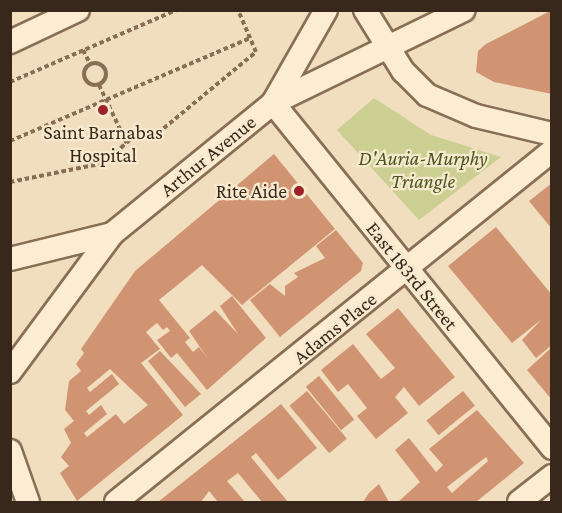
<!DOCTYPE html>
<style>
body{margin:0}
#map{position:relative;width:562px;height:513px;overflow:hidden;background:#f0debe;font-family:"Crimson Pro",serif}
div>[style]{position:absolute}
.green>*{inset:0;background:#cbcf92}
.building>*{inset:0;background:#d19472;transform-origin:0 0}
.path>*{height:4px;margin-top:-2px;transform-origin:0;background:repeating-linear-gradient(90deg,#896e56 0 4.5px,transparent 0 7.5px)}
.path>.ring{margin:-2px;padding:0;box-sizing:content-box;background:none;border:4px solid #896e56;border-radius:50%}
.roads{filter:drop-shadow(2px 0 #896e56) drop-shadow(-2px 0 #896e56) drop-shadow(0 2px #896e56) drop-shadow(0 -2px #896e56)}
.minor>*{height:22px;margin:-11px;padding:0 11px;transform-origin:11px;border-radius:11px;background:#fbecd2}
.dots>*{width:16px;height:16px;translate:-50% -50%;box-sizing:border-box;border:3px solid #f7e9ce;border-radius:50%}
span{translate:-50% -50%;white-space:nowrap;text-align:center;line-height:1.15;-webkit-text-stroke:4.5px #f7e9ce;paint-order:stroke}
.poi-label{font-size:20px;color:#38281b}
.right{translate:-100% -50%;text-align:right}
.street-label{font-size:20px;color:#38281b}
.park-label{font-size:20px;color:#4b5621;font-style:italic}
.frame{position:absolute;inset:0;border:12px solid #38281b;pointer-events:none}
</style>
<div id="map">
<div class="green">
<div style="clip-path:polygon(374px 98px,431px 135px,501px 157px,419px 220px,337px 130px)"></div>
</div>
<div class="building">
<div style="clip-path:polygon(552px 10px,552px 94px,494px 82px,476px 72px,478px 51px,486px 44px)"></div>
<div style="clip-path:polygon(evenodd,274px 154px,335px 229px,242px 305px,202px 265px,159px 300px,190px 338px,185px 342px,193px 352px,199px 347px,208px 359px,189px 331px,215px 310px,238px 334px,220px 306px,232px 296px,266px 338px,207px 390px,177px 353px,171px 358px,157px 340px,170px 331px,167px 327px,163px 330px,157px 323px,146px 332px,160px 349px,141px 363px,183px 415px,77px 501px,60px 473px,69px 466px,61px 457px,71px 443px,64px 429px,74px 421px,65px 410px,69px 381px,81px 371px,76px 364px,84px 353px,81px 349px,135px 271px,274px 154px,110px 369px,148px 405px,124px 424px,116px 414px,87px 437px,84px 433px,107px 414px,101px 405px,89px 415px,86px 411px,119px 384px,112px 374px,90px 392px,87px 388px,110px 369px)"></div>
<div style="clip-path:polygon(552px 183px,552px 229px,529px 201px)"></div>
<div style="clip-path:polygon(496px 227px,552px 295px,552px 345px,536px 358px,522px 340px,542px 319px,512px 343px,448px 266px)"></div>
<div style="clip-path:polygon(336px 230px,363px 263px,361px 271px,280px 337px,250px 300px,270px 284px,285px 296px,285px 286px,298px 277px,294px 273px,325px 258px,316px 246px)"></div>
<div style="clip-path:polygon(398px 308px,455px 377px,419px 406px,404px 387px,395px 397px,408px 413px,376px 439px,357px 416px,367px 408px,348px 384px,338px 392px,321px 370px,353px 344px,381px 379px,395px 368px,366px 334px)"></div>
<div style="clip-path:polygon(552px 347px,552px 400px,527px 370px)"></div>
<div style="clip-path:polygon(160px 351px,201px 394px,185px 407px,148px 361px)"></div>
<div style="left:319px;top:376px;width:56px;height:17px;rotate:51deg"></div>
<div style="left:307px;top:391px;width:62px;height:23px;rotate:50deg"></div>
<div style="left:463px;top:391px;width:19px;height:47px;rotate:51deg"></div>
<div style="clip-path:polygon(281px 404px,317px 448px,278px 480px,256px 453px,251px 457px,288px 502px,262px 502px,238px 473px,227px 481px,245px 502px,218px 502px,209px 491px,201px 502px,158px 502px)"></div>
<div style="clip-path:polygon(evenodd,477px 410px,524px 463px,476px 502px,398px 502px,420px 482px,395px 450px,409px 438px,436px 472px,443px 465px,429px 449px,477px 410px,486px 457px,488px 461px,452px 493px,447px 487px,486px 457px)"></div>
<div style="clip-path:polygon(379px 484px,389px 502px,363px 502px,369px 493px)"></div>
</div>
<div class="path">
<div style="left:83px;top:50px;width:16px;rotate:63deg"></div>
<div class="ring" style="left:84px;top:63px;width:18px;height:18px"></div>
<div style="left:10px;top:82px;width:181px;rotate:-23.4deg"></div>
<div style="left:99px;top:85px;width:65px;rotate:64.6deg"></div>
<div style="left:10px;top:141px;width:261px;rotate:-23.2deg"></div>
<div style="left:10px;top:182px;width:96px;rotate:-11.4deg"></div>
<div style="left:104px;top:163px;width:36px;rotate:-42deg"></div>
<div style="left:131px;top:139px;width:28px;rotate:-13deg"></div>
<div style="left:158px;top:133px;width:127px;rotate:-39.6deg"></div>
<div style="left:256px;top:52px;width:46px;rotate:-113.2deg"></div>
</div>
<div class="roads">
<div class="minor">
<div style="left:365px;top:10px;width:72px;rotate:58.1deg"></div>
<div style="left:403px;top:71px;width:34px;rotate:45deg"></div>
<div style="left:427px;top:95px;width:53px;rotate:23.2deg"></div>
<div style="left:476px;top:116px;width:78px;rotate:13.3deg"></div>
<div style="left:10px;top:42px;width:75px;rotate:-25.2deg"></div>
<div style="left:273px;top:103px;width:444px;rotate:51deg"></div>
<div style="left:273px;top:103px;width:107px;rotate:-60.3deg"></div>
<div style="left:10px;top:259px;width:105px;rotate:-13.8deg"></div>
<div style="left:10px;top:372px;width:172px;rotate:-53.5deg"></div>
<div style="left:112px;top:234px;width:208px;rotate:-39.1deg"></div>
<div style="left:273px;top:103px;width:212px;rotate:-26deg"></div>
<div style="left:10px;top:451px;width:54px;rotate:70.6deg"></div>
<div style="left:116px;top:502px;width:560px;rotate:-38.84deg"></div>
<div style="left:519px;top:502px;width:42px;rotate:-38.2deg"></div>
</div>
</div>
<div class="dots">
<div style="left:103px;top:110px;background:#9c232a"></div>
<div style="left:299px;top:191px;background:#9c232a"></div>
</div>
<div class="poi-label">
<span style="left:103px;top:144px">Saint Barnabas<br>Hospital</span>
<span class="right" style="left:287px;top:191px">Rite Aide</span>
</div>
<div class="street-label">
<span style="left:208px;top:156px;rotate:-39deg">Arthur Avenue</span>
<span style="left:412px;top:276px;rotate:51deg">East 183rd Street</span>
<span style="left:335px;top:328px;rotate:-39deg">Adams Place</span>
</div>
<div class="park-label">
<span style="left:423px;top:170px">D'Auria-Murphy<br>Triangle</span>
</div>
<div class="frame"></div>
</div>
